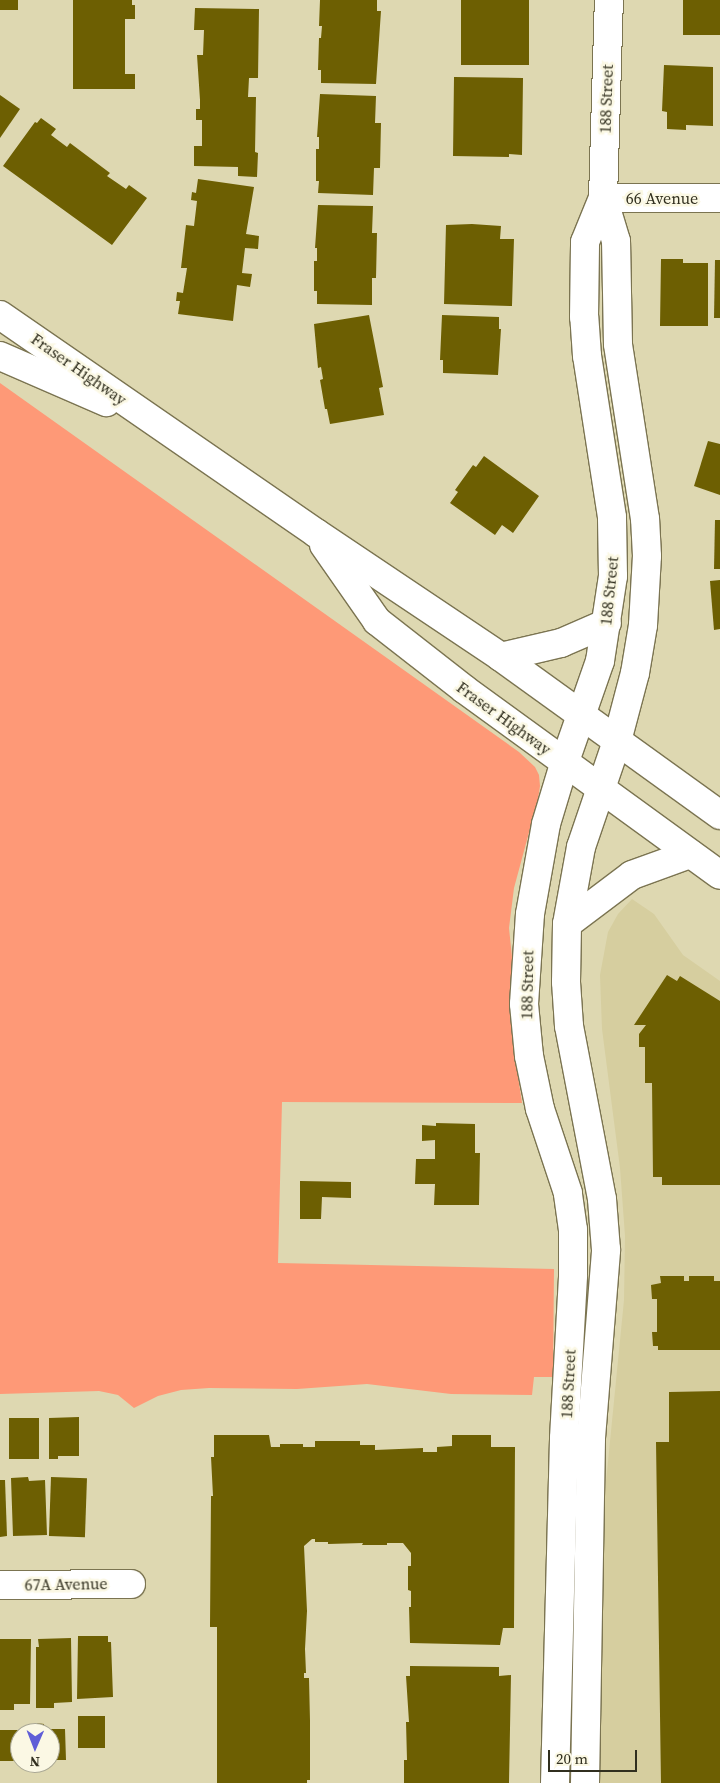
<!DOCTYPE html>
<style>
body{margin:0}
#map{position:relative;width:720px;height:1783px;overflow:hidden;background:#ded8b1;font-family:"Source Serif 4",serif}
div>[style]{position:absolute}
.built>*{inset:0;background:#d6ce9f}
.green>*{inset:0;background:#fe9977}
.building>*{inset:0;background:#6d5f02;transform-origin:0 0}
.roads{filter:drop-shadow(1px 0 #7b7451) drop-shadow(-1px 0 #7b7451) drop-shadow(0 1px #7b7451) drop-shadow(0 -1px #7b7451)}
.minor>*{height:28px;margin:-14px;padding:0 14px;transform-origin:14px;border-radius:14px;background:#fff}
.major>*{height:28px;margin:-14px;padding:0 14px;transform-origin:14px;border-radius:14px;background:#fff}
span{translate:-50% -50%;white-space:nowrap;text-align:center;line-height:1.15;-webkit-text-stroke:5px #fbf8e4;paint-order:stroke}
.street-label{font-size:16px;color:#312f1f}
.north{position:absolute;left:10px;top:1723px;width:50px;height:50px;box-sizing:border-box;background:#fbf8e4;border:1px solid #aaa895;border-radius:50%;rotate:181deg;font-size:14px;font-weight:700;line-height:20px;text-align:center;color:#312f1f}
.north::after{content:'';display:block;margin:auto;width:18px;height:22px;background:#605ed7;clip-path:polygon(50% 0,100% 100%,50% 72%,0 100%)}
.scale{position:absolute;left:548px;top:1750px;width:89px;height:22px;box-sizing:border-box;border:2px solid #312f1f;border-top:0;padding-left:6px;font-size:15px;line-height:18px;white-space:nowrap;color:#312f1f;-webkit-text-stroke:4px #fbf8e4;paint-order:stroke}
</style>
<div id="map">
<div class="built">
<div style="clip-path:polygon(632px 899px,654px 914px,683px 955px,720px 981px,720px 1783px,597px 1783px,605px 1492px,624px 1300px,625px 1236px,620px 1168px,602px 1029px,600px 975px,608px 932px,618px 914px)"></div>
</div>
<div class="green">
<div style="clip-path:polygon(0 383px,519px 752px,535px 767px,539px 775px,540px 786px,538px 799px,514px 888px,509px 928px,513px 967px,514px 1050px,522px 1103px,282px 1102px,278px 1263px,554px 1269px,553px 1377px,534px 1377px,532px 1395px,451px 1394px,367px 1384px,297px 1389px,209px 1388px,181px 1390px,158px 1396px,134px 1408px,118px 1395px,99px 1391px,0 1394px)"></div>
</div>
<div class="building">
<div style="left:0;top:0;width:18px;height:10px"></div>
<div style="clip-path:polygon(73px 0,132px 0,132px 5px,135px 5px,135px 19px,125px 19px,125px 74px,135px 74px,135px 89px,73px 89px)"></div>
<div style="clip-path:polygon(320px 0,377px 0,377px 11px,381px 11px,376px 84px,321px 83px,321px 70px,318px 70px,319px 38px,321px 38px,322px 26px,319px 26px)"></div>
<div style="left:461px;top:0;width:68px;height:65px"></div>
<div style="left:683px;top:0;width:37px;height:35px"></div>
<div style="clip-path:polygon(195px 8px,259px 9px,258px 78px,249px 78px,248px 97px,256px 97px,255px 152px,258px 153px,257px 177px,238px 176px,238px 167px,194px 166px,194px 146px,202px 146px,202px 120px,196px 120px,196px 109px,200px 109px,200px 100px,197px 55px,203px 55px,204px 30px,194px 30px)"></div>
<div style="clip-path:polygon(664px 65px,713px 67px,713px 126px,686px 125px,686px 130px,667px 129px,667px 112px,662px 111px)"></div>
<div style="clip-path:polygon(454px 77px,523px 78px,522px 155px,509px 154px,509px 157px,453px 156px)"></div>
<div style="clip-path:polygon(320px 94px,376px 96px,375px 123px,381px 123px,380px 168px,374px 168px,373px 195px,318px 193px,319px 181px,316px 181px,316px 149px,319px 149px,319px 137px,317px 137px)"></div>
<div style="clip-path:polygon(0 95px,20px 109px,0 138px)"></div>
<div style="clip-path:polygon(41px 118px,56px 129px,51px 135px,67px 147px,70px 143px,110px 173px,107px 176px,126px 189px,129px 185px,147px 198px,112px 245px,3px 166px,35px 122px,37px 123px)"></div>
<div style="clip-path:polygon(198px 179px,254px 187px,246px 234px,259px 236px,258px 249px,245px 248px,242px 273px,252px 274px,250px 287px,237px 285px,233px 321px,178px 314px,180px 301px,176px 301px,177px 292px,183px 293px,187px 268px,181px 268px,186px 225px,194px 226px,197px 201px,191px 200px,192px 192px,196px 193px)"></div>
<div style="clip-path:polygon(318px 205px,373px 206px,372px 233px,377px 233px,376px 278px,372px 278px,372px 305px,317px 304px,317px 291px,314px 291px,314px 261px,317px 261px,317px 248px,315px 248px)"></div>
<div style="clip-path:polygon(472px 224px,501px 226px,500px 239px,514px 239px,512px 306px,444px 304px,446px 225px)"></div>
<div style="clip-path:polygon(661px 259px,683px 259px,683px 263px,708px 263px,708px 326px,660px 326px)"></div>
<div style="clip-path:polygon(715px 260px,720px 260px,720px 318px,714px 318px)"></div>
<div style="clip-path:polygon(369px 315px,383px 387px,379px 388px,384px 415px,330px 424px,327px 409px,325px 409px,320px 380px,323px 379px,321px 367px,318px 368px,314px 324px)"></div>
<div style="clip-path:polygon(442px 315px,499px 317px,499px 329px,501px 329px,498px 375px,443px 373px,443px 360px,440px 360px)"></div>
<div style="clip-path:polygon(708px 441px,720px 444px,720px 495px,694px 486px)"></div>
<div style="clip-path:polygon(484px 456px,539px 496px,513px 533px,502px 525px,495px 535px,450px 503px,458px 492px,455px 490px,473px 465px,476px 467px)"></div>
<div style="clip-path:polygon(715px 520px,720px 520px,720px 569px,714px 569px)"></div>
<div style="clip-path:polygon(720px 580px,720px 629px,714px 630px,710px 581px)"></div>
<div style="clip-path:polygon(667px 975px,677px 981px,680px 976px,720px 1001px,720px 1185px,662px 1185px,662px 1177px,653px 1177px,652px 1083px,645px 1083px,645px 1047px,639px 1047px,639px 1034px,646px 1025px,634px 1025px)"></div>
<div style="clip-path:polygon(436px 1123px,475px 1124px,475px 1153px,480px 1153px,479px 1205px,434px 1205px,435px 1184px,415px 1184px,416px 1159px,435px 1159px,435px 1140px,422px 1141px,422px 1125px,436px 1126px)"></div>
<div style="clip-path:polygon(300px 1181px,351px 1182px,351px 1198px,322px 1197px,321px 1219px,300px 1219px)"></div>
<div style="clip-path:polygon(660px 1276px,684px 1276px,684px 1281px,689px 1281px,689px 1276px,714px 1276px,714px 1281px,720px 1281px,720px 1350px,658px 1350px,658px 1346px,653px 1346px,652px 1332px,657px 1332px,657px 1299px,652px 1299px,651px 1285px,661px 1283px)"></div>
<div style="clip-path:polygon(720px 1391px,720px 1783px,661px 1783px,656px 1442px,669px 1442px,669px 1392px)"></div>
<div style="clip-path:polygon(79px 1417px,79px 1456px,58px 1456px,58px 1459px,49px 1459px,49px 1418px)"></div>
<div style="left:9px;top:1418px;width:30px;height:41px"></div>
<div style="clip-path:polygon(214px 1435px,269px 1435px,271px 1447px,280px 1447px,280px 1444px,303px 1444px,303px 1447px,315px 1447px,315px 1441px,360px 1441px,360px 1445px,375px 1445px,375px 1450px,423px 1448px,423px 1452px,437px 1452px,437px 1447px,452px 1446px,452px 1435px,491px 1435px,491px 1447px,515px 1447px,514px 1628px,503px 1628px,500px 1645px,410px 1643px,409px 1607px,411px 1607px,411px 1591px,408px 1590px,408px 1566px,411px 1566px,411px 1553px,403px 1543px,387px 1543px,387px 1545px,362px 1545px,363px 1543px,328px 1544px,328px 1542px,315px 1542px,315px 1539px,312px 1539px,304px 1546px,307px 1611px,305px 1649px,306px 1673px,304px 1673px,304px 1678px,309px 1678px,310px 1721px,310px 1780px,307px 1780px,307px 1783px,217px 1783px,217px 1627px,210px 1627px,211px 1496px,213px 1496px,211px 1457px,214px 1457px)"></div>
<div style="clip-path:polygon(28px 1477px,29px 1481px,45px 1480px,47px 1535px,13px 1536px,11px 1478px)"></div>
<div style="left:51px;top:1477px;width:36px;height:59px;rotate:2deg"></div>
<div style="clip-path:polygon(0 1480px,5px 1480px,7px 1536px,0 1537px)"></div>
<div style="clip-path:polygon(78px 1636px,108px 1636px,108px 1642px,111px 1642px,113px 1697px,77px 1699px)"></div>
<div style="clip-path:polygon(71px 1638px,72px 1702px,54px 1703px,54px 1708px,36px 1708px,36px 1647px,39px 1647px,38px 1639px)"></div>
<div style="clip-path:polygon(0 1639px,31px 1639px,30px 1704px,14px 1704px,14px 1710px,0 1710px)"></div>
<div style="clip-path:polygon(410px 1666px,499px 1667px,499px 1676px,511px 1675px,509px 1783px,404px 1783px,404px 1760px,407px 1760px,406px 1722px,409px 1722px,406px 1676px,410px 1676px)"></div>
<div style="left:105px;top:1716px;width:32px;height:27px;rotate:90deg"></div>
<div style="clip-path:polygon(37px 1723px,44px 1724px,44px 1729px,65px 1729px,66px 1760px,50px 1760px,50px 1733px,37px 1733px)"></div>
<div style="clip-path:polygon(0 1730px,25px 1730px,25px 1733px,20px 1733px,20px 1761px,0 1761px)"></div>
</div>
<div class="roads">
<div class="minor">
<div style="left:603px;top:198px;width:117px"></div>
<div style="left:0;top:1585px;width:131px;rotate:-0.4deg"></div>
<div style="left:555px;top:1783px;width:345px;rotate:-88.5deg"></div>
<div style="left:564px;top:1438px;width:163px;rotate:-86.8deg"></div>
<div style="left:573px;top:1275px;width:45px;rotate:-90deg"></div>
<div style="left:573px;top:1230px;width:37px;rotate:-98deg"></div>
<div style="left:568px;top:1193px;width:89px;rotate:-108.4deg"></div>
<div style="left:540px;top:1109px;width:54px;rotate:-101.7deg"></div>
<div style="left:529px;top:1056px;width:52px;rotate:-95.5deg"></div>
<div style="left:524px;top:1004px;width:90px;rotate:-86.2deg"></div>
<div style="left:530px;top:914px;width:91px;rotate:-79.9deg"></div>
<div style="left:546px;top:824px;width:66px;rotate:-73.2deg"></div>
<div style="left:565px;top:761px;width:106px;rotate:-70.7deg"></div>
<div style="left:600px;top:661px;width:86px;rotate:-81.3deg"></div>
<div style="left:613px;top:576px;width:59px;rotate:-91deg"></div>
<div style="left:612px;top:517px;width:163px;rotate:-98.8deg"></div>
<div style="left:587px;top:356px;width:39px;rotate:-94deg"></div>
<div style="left:584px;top:317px;width:75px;rotate:-89.2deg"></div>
<div style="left:585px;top:242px;width:48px;rotate:-67.8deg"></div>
<div style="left:585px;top:1783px;width:345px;rotate:-89deg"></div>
<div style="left:591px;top:1438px;width:189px;rotate:-85.4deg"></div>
<div style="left:606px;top:1250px;width:51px;rotate:-94.5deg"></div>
<div style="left:602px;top:1199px;width:176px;rotate:-100.8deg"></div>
<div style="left:569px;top:1026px;width:44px;rotate:-93.9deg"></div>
<div style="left:566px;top:982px;width:58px;rotate:-89deg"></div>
<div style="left:567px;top:924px;width:78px;rotate:-79.7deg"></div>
<div style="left:581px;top:847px;width:112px;rotate:-71.2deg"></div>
<div style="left:617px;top:741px;width:70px;rotate:-75.2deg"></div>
<div style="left:635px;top:673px;width:49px;rotate:-80.5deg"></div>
<div style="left:643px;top:625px;width:69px;rotate:-86.7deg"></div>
<div style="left:647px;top:556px;width:37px;rotate:-93deg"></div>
<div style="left:645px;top:519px;width:177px;rotate:-98.8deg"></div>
<div style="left:618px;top:344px;width:103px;rotate:-91.1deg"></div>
<div style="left:616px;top:241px;width:45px;rotate:-106.8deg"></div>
<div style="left:603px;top:198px;width:198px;rotate:-88.3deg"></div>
</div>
<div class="major">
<div style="left:0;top:315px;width:384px;rotate:34.6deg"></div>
<div style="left:316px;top:533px;width:223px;rotate:33.8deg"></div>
<div style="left:501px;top:657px;width:270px;rotate:35.8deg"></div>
<div style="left:0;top:356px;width:116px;rotate:23.5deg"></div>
<div style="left:324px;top:545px;width:93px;rotate:55.1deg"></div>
<div style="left:377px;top:621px;width:110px;rotate:38deg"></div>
<div style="left:464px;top:689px;width:316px;rotate:36deg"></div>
<div style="left:501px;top:657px;width:62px;rotate:-13.1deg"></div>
<div style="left:561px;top:643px;width:50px;rotate:-23.5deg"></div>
<div style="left:567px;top:924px;width:81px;rotate:-37deg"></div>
<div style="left:632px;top:875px;width:62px;rotate:-19.9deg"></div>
</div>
</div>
<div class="street-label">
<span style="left:606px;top:99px;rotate:-88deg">188 Street</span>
<span style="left:662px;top:198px">66 Avenue</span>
<span style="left:79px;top:369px;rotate:35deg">Fraser Highway</span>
<span style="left:609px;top:591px;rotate:-84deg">188 Street</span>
<span style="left:504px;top:718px;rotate:36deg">Fraser Highway</span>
<span style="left:527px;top:985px;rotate:-89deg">188 Street</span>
<span style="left:568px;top:1384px;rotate:-87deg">188 Street</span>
<span style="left:66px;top:1584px;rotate:-1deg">67A Avenue</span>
</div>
<div class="north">N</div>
<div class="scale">20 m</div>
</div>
